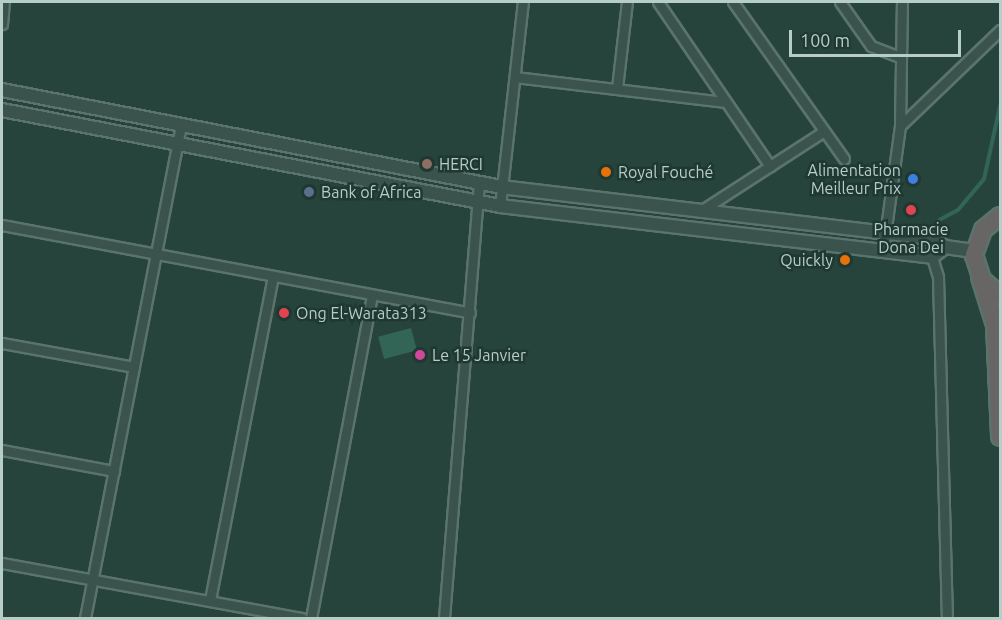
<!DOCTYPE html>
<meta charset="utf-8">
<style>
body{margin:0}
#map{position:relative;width:1002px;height:620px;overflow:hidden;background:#26443b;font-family:Ubuntu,sans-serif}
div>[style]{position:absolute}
.water>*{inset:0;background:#336557;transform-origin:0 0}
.stream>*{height:4px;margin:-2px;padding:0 2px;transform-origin:2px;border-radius:2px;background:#336557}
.roads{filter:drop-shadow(2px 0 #5b736d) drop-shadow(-2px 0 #5b736d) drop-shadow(0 2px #5b736d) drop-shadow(0 -2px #5b736d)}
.minor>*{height:9px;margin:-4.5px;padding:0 4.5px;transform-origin:4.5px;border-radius:4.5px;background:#3a534c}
.tertiary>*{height:12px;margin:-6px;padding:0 6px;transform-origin:6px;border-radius:6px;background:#3a534c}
.trunk>*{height:16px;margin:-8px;padding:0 8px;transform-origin:8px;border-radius:8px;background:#686565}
.dots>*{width:16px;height:16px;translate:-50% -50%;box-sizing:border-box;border:3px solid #1f3831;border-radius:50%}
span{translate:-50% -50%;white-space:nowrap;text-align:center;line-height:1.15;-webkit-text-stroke:5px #1f3831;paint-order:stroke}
.poi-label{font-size:16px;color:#b7cdc8}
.left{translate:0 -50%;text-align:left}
.right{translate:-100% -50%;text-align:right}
.frame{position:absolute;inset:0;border:3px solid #b7cdc8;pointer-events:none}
.scale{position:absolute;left:789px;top:30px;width:172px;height:27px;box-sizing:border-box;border:3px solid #b7cdc8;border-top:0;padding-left:8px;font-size:18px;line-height:21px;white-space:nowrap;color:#b7cdc8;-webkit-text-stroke:4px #1f3831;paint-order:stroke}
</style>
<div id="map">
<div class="water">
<div style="left:411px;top:328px;width:23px;height:34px;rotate:75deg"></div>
</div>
<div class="stream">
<div style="left:939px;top:220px;width:21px;rotate:-28deg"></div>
<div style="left:958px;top:210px;width:40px;rotate:-50deg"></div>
<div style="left:984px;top:179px;width:75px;rotate:-77.6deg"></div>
</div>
<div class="roads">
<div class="minor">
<div style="left:658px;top:2px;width:199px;rotate:55.7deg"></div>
<div style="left:733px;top:2px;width:192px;rotate:54.7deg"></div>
<div style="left:840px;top:2px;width:54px;rotate:54.8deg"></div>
<div style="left:871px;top:46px;width:30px;rotate:21deg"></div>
<div style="left:2px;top:24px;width:22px;rotate:-85deg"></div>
<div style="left:515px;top:77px;width:212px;rotate:6.8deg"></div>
<div style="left:617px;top:88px;width:87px;rotate:-83.4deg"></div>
<div style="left:900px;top:126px;width:139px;rotate:-43.8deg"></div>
<div style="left:500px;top:206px;width:205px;rotate:-83.6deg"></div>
<div style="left:702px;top:210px;width:145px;rotate:-32.9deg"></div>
<div style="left:2px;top:225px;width:476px;rotate:10.6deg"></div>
<div style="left:883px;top:250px;width:125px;rotate:-82.2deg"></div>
<div style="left:900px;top:126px;width:124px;rotate:-89.1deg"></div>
<div style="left:932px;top:257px;width:21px;rotate:73deg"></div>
<div style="left:938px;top:277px;width:341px;rotate:88.5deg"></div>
<div style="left:2px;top:343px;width:134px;rotate:10.3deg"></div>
<div style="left:2px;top:450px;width:114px;rotate:10.6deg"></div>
<div style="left:2px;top:563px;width:305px;rotate:10.4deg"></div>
<div style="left:210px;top:600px;width:330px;rotate:-79deg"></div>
<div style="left:85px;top:618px;width:502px;rotate:-78.98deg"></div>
<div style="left:311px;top:618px;width:329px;rotate:-79.3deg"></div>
<div style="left:444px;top:618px;width:436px;rotate:-85.4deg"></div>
</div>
<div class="tertiary">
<div style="left:2px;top:90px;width:508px;rotate:11deg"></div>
<div style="left:501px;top:187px;width:432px;rotate:6.8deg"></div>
<div style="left:930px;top:238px;width:17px;rotate:31deg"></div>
<div style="left:945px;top:247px;width:29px;rotate:8deg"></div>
<div style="left:2px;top:110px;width:507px;rotate:10.91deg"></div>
<div style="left:500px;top:206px;width:435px;rotate:6.7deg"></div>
<div style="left:932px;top:257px;width:16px;rotate:-38deg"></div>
</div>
<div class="trunk">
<div style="left:1000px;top:216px;width:22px;rotate:141deg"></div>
<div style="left:983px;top:230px;width:27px;rotate:110deg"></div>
<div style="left:974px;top:255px;width:26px;rotate:72deg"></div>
<div style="left:982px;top:280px;width:23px;rotate:40deg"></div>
<div style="left:980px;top:277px;width:50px;rotate:72.6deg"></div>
<div style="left:995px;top:325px;width:112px;rotate:87.4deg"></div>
</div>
</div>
<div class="dots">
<div style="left:427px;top:164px;background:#8d6e63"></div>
<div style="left:606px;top:172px;background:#e8710a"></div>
<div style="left:913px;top:179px;background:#3f7fe0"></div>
<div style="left:309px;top:192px;background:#5c6f8a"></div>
<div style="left:911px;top:210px;background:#e0444e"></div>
<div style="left:845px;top:260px;background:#e8710a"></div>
<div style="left:284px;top:313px;background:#e0444e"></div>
<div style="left:420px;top:355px;background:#d1479c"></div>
</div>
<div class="poi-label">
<span class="left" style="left:439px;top:164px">HERCI</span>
<span class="right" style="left:901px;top:179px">Alimentation<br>Meilleur Prix</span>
<span class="left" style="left:618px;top:172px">Royal Fouché</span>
<span class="left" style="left:321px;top:192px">Bank of Africa</span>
<span style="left:911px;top:238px">Pharmacie<br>Dona Dei</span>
<span class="right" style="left:833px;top:260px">Quickly</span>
<span class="left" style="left:296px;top:313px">Ong El-Warata313</span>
<span class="left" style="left:432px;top:355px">Le 15 Janvier</span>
</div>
<div class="frame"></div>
<div class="scale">100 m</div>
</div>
